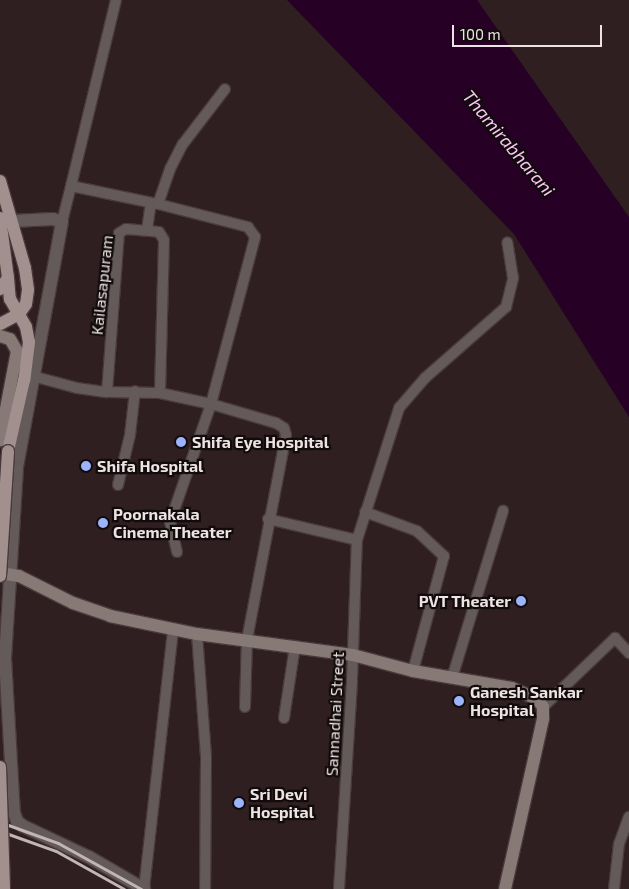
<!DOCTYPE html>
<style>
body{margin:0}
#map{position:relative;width:629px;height:889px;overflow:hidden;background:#2f1f21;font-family:"Exo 2",sans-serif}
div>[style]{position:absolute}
.water>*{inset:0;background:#260025}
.roads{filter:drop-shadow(1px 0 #4a3a3c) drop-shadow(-1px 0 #4a3a3c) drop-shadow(0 1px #4a3a3c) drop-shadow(0 -1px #4a3a3c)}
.minor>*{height:10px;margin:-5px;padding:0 5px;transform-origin:5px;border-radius:5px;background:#635a59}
.tertiary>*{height:12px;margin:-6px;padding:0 6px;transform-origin:6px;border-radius:6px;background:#635a59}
.secondary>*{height:12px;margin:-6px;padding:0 6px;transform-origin:6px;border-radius:6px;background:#867976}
.primary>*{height:12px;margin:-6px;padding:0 6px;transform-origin:6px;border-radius:6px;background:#a1908d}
.rail>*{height:3px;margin:-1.5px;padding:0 1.5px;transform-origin:1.5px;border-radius:1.5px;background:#c1b5b6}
.bridges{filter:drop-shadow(1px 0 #4a3a3c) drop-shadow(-1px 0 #4a3a3c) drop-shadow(0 1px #4a3a3c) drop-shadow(0 -1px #4a3a3c)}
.primary-bridge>*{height:12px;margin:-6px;padding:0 6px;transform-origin:6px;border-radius:6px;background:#a1908d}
.dots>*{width:14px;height:14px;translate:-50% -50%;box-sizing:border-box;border:2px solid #120b0c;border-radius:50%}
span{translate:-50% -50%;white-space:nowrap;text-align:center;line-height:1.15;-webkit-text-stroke:4.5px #120b0c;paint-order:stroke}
.street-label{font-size:16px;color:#eee3e4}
.poi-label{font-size:16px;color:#eee3e4;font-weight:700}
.left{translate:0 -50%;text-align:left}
.right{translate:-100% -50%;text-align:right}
.water-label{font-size:18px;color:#fcc6f6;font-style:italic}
.scale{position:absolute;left:452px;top:25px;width:150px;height:22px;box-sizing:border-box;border:2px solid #eee3e4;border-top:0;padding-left:6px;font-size:15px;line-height:18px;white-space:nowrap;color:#eee3e4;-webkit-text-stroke:4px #120b0c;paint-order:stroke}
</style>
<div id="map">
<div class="water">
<div style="clip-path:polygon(287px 0,477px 0,629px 217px,629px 417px,514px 234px)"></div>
</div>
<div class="roads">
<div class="minor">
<div style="left:116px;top:0;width:191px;rotate:103.6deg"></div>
<div style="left:71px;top:186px;width:89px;rotate:11.7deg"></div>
<div style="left:62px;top:222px;width:37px;rotate:-76deg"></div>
<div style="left:147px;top:230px;width:27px;rotate:-82deg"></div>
<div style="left:36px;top:377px;width:42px;rotate:15deg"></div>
<div style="left:77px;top:388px;width:30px;rotate:8deg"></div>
<div style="left:107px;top:392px;width:53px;rotate:1.1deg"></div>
<div style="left:160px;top:393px;width:52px;rotate:12.2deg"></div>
<div style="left:211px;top:404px;width:173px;rotate:-75.2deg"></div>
<div style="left:255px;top:237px;width:12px;rotate:-125deg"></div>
<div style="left:248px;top:227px;width:93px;rotate:-165.7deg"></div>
<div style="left:158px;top:204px;width:37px;rotate:-71deg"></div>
<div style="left:170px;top:169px;width:28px;rotate:-63deg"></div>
<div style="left:183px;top:144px;width:69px;rotate:-52.6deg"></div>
<div style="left:107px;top:392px;width:159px;rotate:-85.7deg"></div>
<div style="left:119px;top:233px;width:8px;rotate:-30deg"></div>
<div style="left:126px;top:229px;width:33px;rotate:5deg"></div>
<div style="left:159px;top:232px;width:9px;rotate:58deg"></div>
<div style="left:164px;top:240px;width:153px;rotate:91.5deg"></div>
<div style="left:118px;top:485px;width:51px;rotate:-76.5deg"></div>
<div style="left:130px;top:435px;width:44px;rotate:-83.5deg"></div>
<div style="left:365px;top:512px;width:55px;rotate:20.1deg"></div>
<div style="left:417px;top:531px;width:37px;rotate:43deg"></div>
<div style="left:444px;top:556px;width:119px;rotate:105.1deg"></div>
<div style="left:268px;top:519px;width:91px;rotate:13.3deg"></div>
<div style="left:357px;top:540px;width:139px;rotate:-72.3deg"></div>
<div style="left:399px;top:408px;width:40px;rotate:-49deg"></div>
<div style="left:425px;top:378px;width:108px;rotate:-41.2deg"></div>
<div style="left:506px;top:307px;width:30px;rotate:-76deg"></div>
<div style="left:513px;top:278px;width:36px;rotate:-99deg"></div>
<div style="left:177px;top:552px;width:31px;rotate:-103deg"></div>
<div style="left:170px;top:522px;width:125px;rotate:-70.8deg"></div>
<div style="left:211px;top:404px;width:68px;rotate:16.3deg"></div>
<div style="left:276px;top:423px;width:9px;rotate:32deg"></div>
<div style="left:284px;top:428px;width:7px;rotate:74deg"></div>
<div style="left:286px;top:435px;width:208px;rotate:100.8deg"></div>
<div style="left:247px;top:639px;width:68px;rotate:91.7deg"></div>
<div style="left:197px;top:634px;width:124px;rotate:85.8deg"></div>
<div style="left:206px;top:758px;width:131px;rotate:90.4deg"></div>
<div style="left:452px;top:678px;width:175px;rotate:-73deg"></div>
<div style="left:543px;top:707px;width:100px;rotate:-43.8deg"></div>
<div style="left:615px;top:638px;width:21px;rotate:47deg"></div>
<div style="left:284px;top:718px;width:73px;rotate:-81.3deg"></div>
<div style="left:144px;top:889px;width:262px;rotate:-83.6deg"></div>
<div style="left:339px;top:889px;width:209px;rotate:-86.4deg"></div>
<div style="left:352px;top:680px;width:140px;rotate:-88deg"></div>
<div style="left:614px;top:889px;width:45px;rotate:-83.7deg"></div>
<div style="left:619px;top:844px;width:29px;rotate:-70deg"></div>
</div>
<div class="tertiary">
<div style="left:13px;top:221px;width:40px;rotate:-2.9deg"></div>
<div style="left:53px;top:219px;width:9px;rotate:18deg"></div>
<div style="left:62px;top:222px;width:250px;rotate:100.4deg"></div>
<div style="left:17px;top:468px;width:190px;rotate:93.6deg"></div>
<div style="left:5px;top:658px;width:154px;rotate:86.7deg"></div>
<div style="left:14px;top:812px;width:9px;rotate:72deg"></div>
<div style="left:17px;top:821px;width:8px;rotate:40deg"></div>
<div style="left:23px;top:826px;width:73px;rotate:25.2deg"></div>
<div style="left:89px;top:857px;width:64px;rotate:30.2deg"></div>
</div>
<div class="secondary">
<div style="left:0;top:336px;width:10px;rotate:17deg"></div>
<div style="left:10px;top:339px;width:14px;rotate:60deg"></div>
<div style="left:17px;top:351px;width:91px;rotate:100.8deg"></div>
<div style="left:0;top:573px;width:19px;rotate:9deg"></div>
<div style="left:19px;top:576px;width:60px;rotate:26.6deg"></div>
<div style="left:73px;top:603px;width:39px;rotate:19deg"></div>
<div style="left:110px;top:616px;width:89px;rotate:11.7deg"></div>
<div style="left:197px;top:634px;width:157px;rotate:7.7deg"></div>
<div style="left:353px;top:655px;width:62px;rotate:14.9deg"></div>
<div style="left:413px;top:671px;width:100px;rotate:9.7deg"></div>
<div style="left:512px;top:688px;width:27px;rotate:24deg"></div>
<div style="left:537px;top:699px;width:10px;rotate:53deg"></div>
<div style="left:543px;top:707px;width:12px;rotate:90deg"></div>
<div style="left:543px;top:719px;width:174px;rotate:102.6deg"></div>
</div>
<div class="primary">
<div style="left:0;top:181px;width:91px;rotate:74deg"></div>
<div style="left:25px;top:268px;width:22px;rotate:82deg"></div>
<div style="left:28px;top:290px;width:14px;rotate:98deg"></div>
<div style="left:26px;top:304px;width:12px;rotate:125deg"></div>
<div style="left:19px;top:314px;width:21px;rotate:152deg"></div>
<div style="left:0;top:218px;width:61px;rotate:82.4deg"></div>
<div style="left:8px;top:278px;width:14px;rotate:126deg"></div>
<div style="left:8px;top:278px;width:21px;rotate:85deg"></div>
<div style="left:10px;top:299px;width:32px;rotate:60deg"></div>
<div style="left:26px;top:327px;width:15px;rotate:79deg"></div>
<div style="left:29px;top:342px;width:38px;rotate:97deg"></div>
<div style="left:24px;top:380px;width:73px;rotate:102.7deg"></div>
</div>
</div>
<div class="rail">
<div style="left:0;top:822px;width:62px;rotate:19.9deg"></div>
<div style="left:58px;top:843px;width:95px;rotate:29deg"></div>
<div style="left:0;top:831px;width:59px;rotate:19.7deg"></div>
<div style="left:56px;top:851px;width:78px;rotate:29.2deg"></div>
</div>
<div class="bridges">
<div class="primary-bridge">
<div style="left:0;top:576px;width:125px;rotate:-86.3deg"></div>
<div style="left:0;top:767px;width:122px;rotate:88.1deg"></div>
</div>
</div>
<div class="dots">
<div style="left:181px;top:442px;background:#9cb4fd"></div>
<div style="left:86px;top:466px;background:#9cb4fd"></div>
<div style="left:103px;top:523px;background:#9cb4fd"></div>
<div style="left:521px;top:601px;background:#9cb4fd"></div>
<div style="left:459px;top:701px;background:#9cb4fd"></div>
<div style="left:239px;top:803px;background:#9cb4fd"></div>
</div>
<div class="street-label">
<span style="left:102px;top:285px;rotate:-84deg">Kailasapuram</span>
<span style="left:335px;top:714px;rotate:-87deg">Sannadhai Street</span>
</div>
<div class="poi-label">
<span class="left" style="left:192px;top:442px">Shifa Eye Hospital</span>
<span class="left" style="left:97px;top:466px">Shifa Hospital</span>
<span class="left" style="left:113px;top:523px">Poornakala<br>Cinema Theater</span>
<span class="right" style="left:511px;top:601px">PVT Theater</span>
<span class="left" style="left:470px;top:701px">Ganesh Sankar<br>Hospital</span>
<span class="left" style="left:250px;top:803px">Sri Devi<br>Hospital</span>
</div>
<div class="water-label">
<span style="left:509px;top:143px;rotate:50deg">Thamirabharani</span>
</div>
<div class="scale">100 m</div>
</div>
